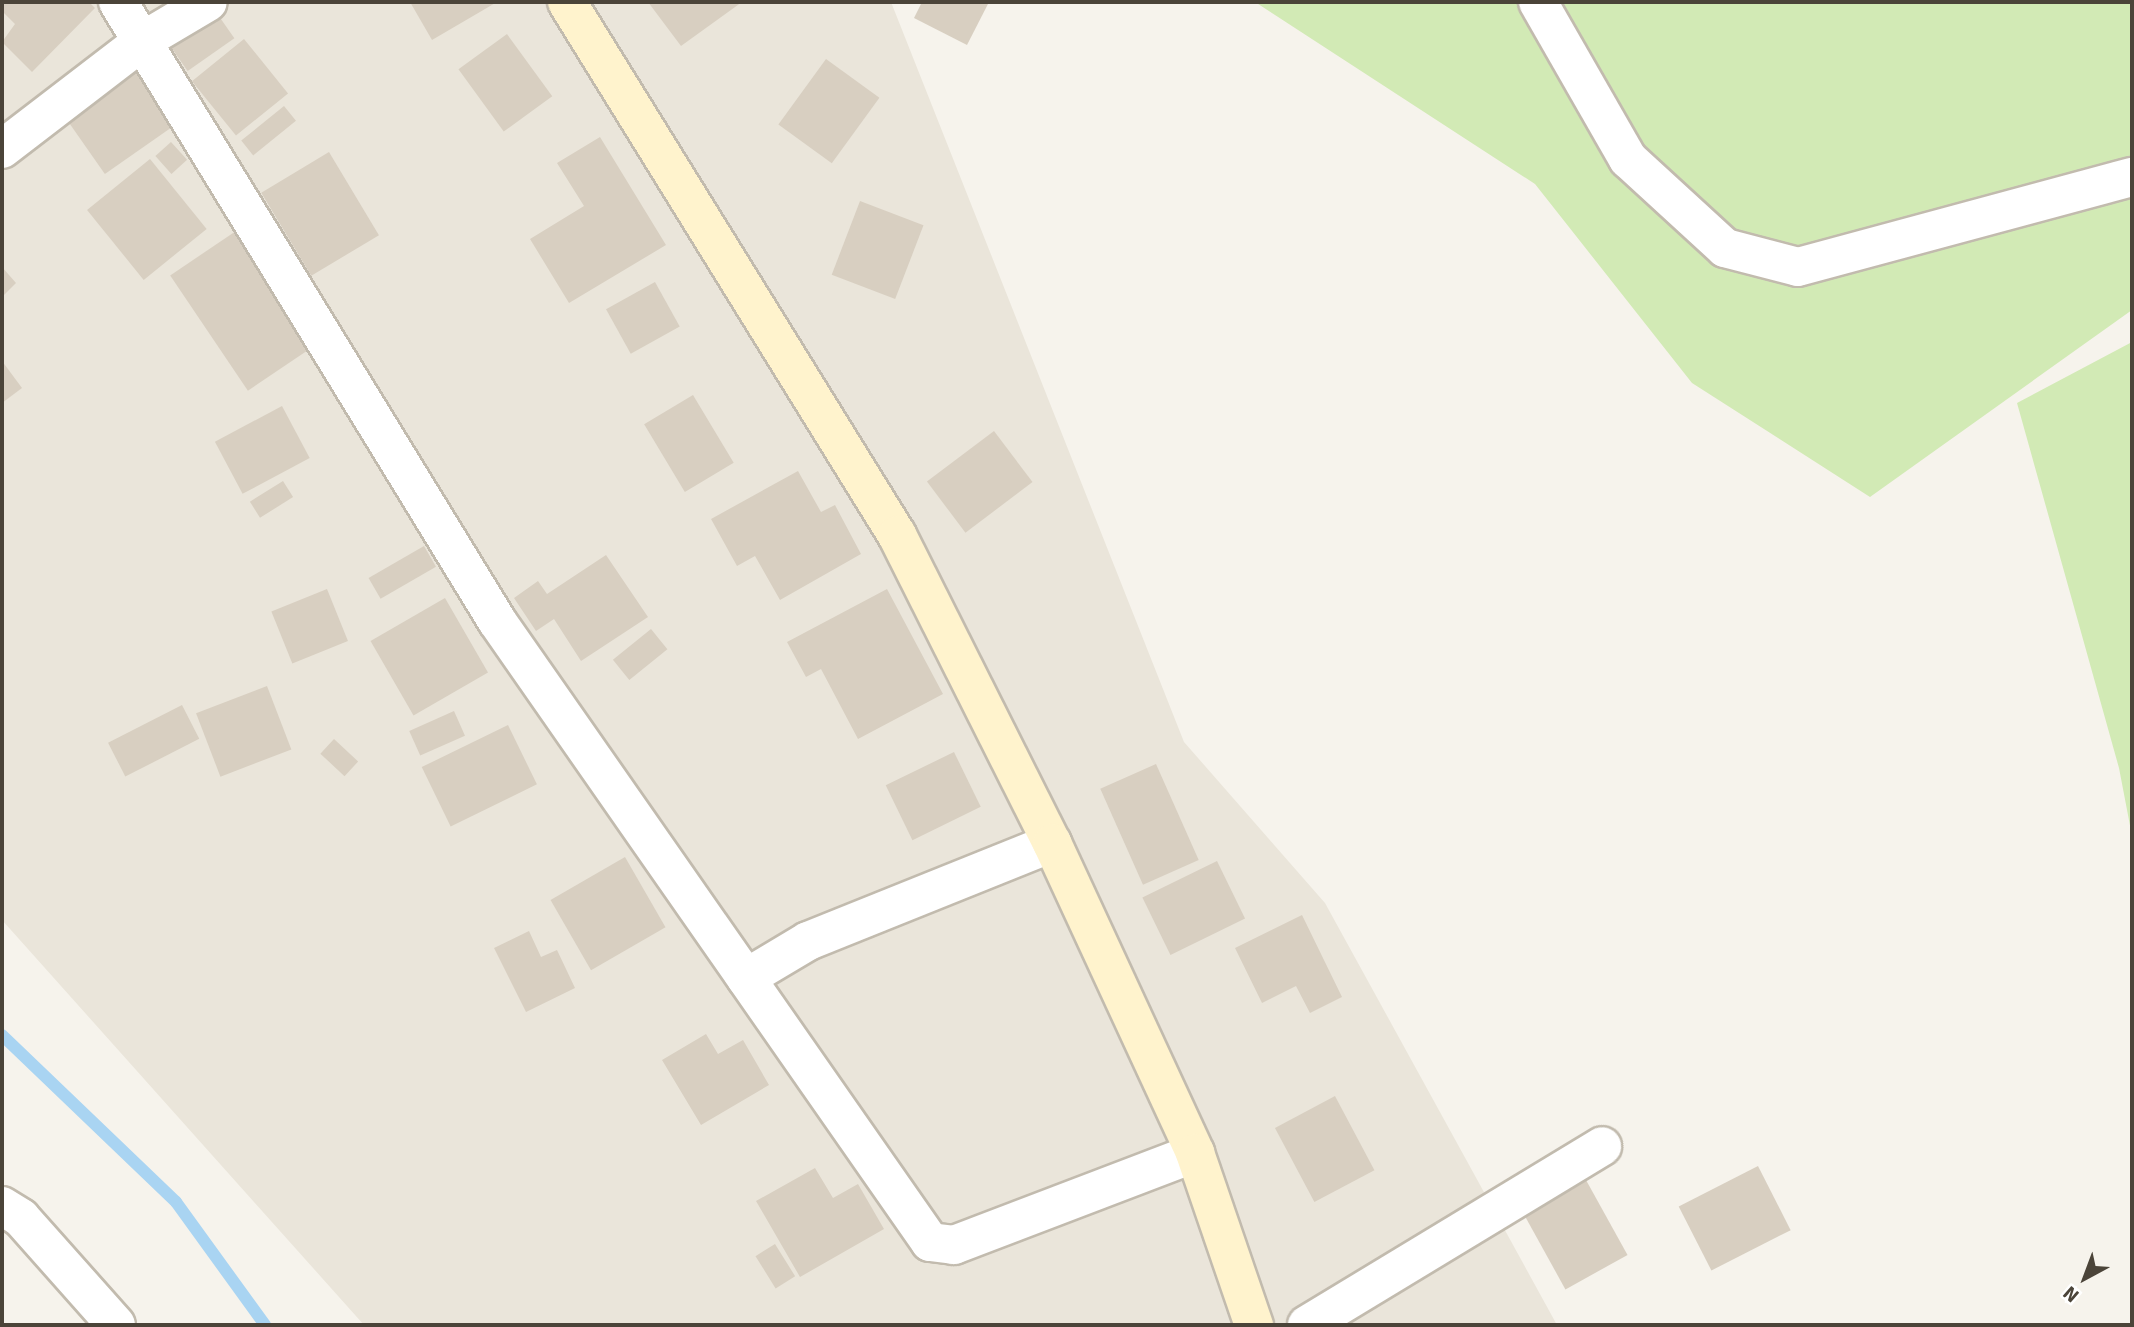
<!DOCTYPE html>
<style>
body{margin:0}
#map{position:relative;width:2134px;height:1327px;overflow:hidden;background:#f6f3ec;font-family:Signika,sans-serif}
div>[style]{position:absolute}
.residential>*{inset:0;background:#eae5da}
.green>*{inset:0;background:#d2eab5}
.stream>*{height:12px;margin:-6px;padding:0 6px;transform-origin:6px;border-radius:6px;background:#a9d4f2}
.building>*{inset:0;background:#d8cfc1;transform-origin:0 0}
.roads{filter:drop-shadow(2px 0 #c2bbae) drop-shadow(-2px 0 #c2bbae) drop-shadow(0 2px #c2bbae) drop-shadow(0 -2px #c2bbae)}
.street>*{height:38px;margin:-19px;padding:0 19px;transform-origin:19px;border-radius:19px;background:#fff}
.secondary>*{height:38px;margin:-19px;padding:0 19px;transform-origin:19px;border-radius:19px;background:#fff3cd}
span{translate:-50% -50%;white-space:nowrap;text-align:center;line-height:1.15;-webkit-text-stroke:7px #fff;paint-order:stroke}
.frame{position:absolute;inset:0;border:4px solid #4b4439;pointer-events:none}
.north{position:absolute;left:2050px;top:1243px;width:70px;height:70px;-webkit-text-stroke:5px #fff;paint-order:stroke;rotate:221deg;font-size:19px;font-weight:700;line-height:28px;text-align:center;color:#4b4439}
.north::after{content:'';display:block;margin:auto;width:24px;height:32px;background:#4b4439;clip-path:polygon(50% 0,100% 100%,50% 72%,0 100%)}
</style>
<div id="map">
<div class="residential">
<div style="clip-path:polygon(2px 2px,891px 2px,1184px 742px,1325px 903px,1557px 1325px,364px 1325px,2px 920px)"></div>
</div>
<div class="green">
<div style="clip-path:polygon(1255px 2px,2132px 2px,2132px 310px,1870px 497px,1692px 383px,1535px 184px)"></div>
<div style="clip-path:polygon(2132px 342px,2132px 836px,2119px 768px,2017px 403px)"></div>
</div>
<div class="stream">
<div style="left:2px;top:1035px;width:241px;rotate:43.8deg"></div>
<div style="left:176px;top:1202px;width:152px;rotate:54.1deg"></div>
</div>
<div class="building">
<div style="clip-path:polygon(2px 2px,89px 2px,95px 8px,32px 72px,2px 42px,15px 24px,2px 11px)"></div>
<div style="clip-path:polygon(410px 2px,497px 2px,432px 40px)"></div>
<div style="clip-path:polygon(648px 2px,742px 2px,681px 46px)"></div>
<div style="clip-path:polygon(922px 2px,989px 2px,967px 45px,914px 18px)"></div>
<div style="left:216px;top:12px;width:32px;height:57px;rotate:55deg"></div>
<div style="left:507px;top:34px;width:77px;height:60px;rotate:54deg"></div>
<div style="left:244px;top:39px;width:70px;height:67px;rotate:51deg"></div>
<div style="left:826px;top:59px;width:66px;height:81px;rotate:36deg"></div>
<div style="left:130px;top:60px;width:79px;height:86px;rotate:55deg"></div>
<div style="left:284px;top:106px;width:19px;height:55px;rotate:51deg"></div>
<div style="clip-path:polygon(600px 137px,666px 245px,569px 303px,530px 239px,584px 206px,557px 163px)"></div>
<div style="left:171px;top:142px;width:24px;height:21px;rotate:48deg"></div>
<div style="left:329px;top:152px;width:97px;height:79px;rotate:59deg"></div>
<div style="left:150px;top:159px;width:90px;height:81px;rotate:51deg"></div>
<div style="left:860px;top:201px;width:68px;height:79px;rotate:21deg"></div>
<div style="left:239px;top:229px;width:139px;height:83px;rotate:56deg"></div>
<div style="clip-path:polygon(2px 267px,16px 283px,2px 297px)"></div>
<div style="left:655px;top:282px;width:51px;height:56px;rotate:61deg"></div>
<div style="clip-path:polygon(2px 361px,22px 388px,2px 403px)"></div>
<div style="left:693px;top:395px;width:79px;height:57px;rotate:59deg"></div>
<div style="left:282px;top:406px;width:59px;height:76px;rotate:62deg"></div>
<div style="left:994px;top:431px;width:64px;height:84px;rotate:53deg"></div>
<div style="clip-path:polygon(798px 471px,821px 512px,835px 505px,861px 554px,780px 600px,755px 556px,737px 566px,711px 519px)"></div>
<div style="left:283px;top:481px;width:19px;height:39px;rotate:58deg"></div>
<div style="left:424px;top:546px;width:24px;height:64px;rotate:60deg"></div>
<div style="clip-path:polygon(606px 555px,648px 617px,581px 661px,554px 619px,536px 631px,514px 598px,538px 581px,547px 594px)"></div>
<div style="left:327px;top:589px;width:56px;height:60px;rotate:68deg"></div>
<div style="clip-path:polygon(887px 589px,943px 694px,858px 739px,821px 669px,806px 677px,787px 642px)"></div>
<div style="left:445px;top:598px;width:86px;height:86px;rotate:60deg"></div>
<div style="left:651px;top:629px;width:26px;height:49px;rotate:51deg"></div>
<div style="left:267px;top:686px;width:68px;height:76px;rotate:69deg"></div>
<div style="left:182px;top:705px;width:38px;height:83px;rotate:63deg"></div>
<div style="left:454px;top:711px;width:27px;height:49px;rotate:66deg"></div>
<div style="left:508px;top:725px;width:66px;height:96px;rotate:64deg"></div>
<div style="left:334px;top:739px;width:33px;height:20px;rotate:43deg"></div>
<div style="left:954px;top:752px;width:61px;height:76px;rotate:64deg"></div>
<div style="left:1156px;top:764px;width:105px;height:61px;rotate:66deg"></div>
<div style="left:625px;top:857px;width:81px;height:86px;rotate:60deg"></div>
<div style="left:1217px;top:861px;width:64px;height:83px;rotate:64deg"></div>
<div style="clip-path:polygon(1302px 915px,1342px 997px,1310px 1013px,1296px 986px,1262px 1003px,1235px 948px)"></div>
<div style="clip-path:polygon(529px 931px,541px 957px,557px 950px,575px 988px,526px 1012px,494px 948px)"></div>
<div style="clip-path:polygon(706px 1034px,718px 1054px,743px 1040px,769px 1085px,701px 1125px,662px 1060px)"></div>
<div style="left:1335px;top:1096px;width:84px;height:68px;rotate:62deg"></div>
<div style="left:1758px;top:1166px;width:72px;height:89px;rotate:63deg"></div>
<div style="clip-path:polygon(815px 1168px,833px 1198px,858px 1184px,884px 1229px,800px 1277px,756px 1201px)"></div>
<div style="left:1581px;top:1171px;width:96px;height:71px;rotate:61deg"></div>
<div style="left:775px;top:1244px;width:38px;height:23px;rotate:58deg"></div>
</div>
<div class="roads">
<div class="street">
<div style="left:118px;top:2px;width:726px;rotate:58.52deg"></div>
<div style="left:497px;top:621px;width:757px;rotate:55.11deg"></div>
<div style="left:930px;top:1242px;width:24px;rotate:7deg"></div>
<div style="left:954px;top:1245px;width:258px;rotate:-20.9deg"></div>
<div style="left:1538px;top:2px;width:181px;rotate:60.2deg"></div>
<div style="left:1628px;top:159px;width:132px;rotate:42.5deg"></div>
<div style="left:1725px;top:248px;width:75px;rotate:14.6deg"></div>
<div style="left:1798px;top:267px;width:346px;rotate:-15.1deg"></div>
<div style="left:2px;top:149px;width:179px;rotate:-37.5deg"></div>
<div style="left:144px;top:40px;width:74px;rotate:-30.7deg"></div>
<div style="left:746px;top:978px;width:72px;rotate:-30.8deg"></div>
<div style="left:808px;top:941px;width:263px;rotate:-21.9deg"></div>
<div style="left:2px;top:1206px;width:22px;rotate:32deg"></div>
<div style="left:21px;top:1218px;width:143px;rotate:48.4deg"></div>
<div style="left:1307px;top:1325px;width:345px;rotate:-31.2deg"></div>
</div>
<div class="secondary">
<div style="left:567px;top:2px;width:627px;rotate:58.24deg"></div>
<div style="left:897px;top:535px;width:345px;rotate:63.3deg"></div>
<div style="left:1052px;top:843px;width:341px;rotate:65.2deg"></div>
<div style="left:1195px;top:1153px;width:182px;rotate:71.1deg"></div>
</div>
</div>
<div class="frame"></div>
<div class="north">N</div>
</div>
